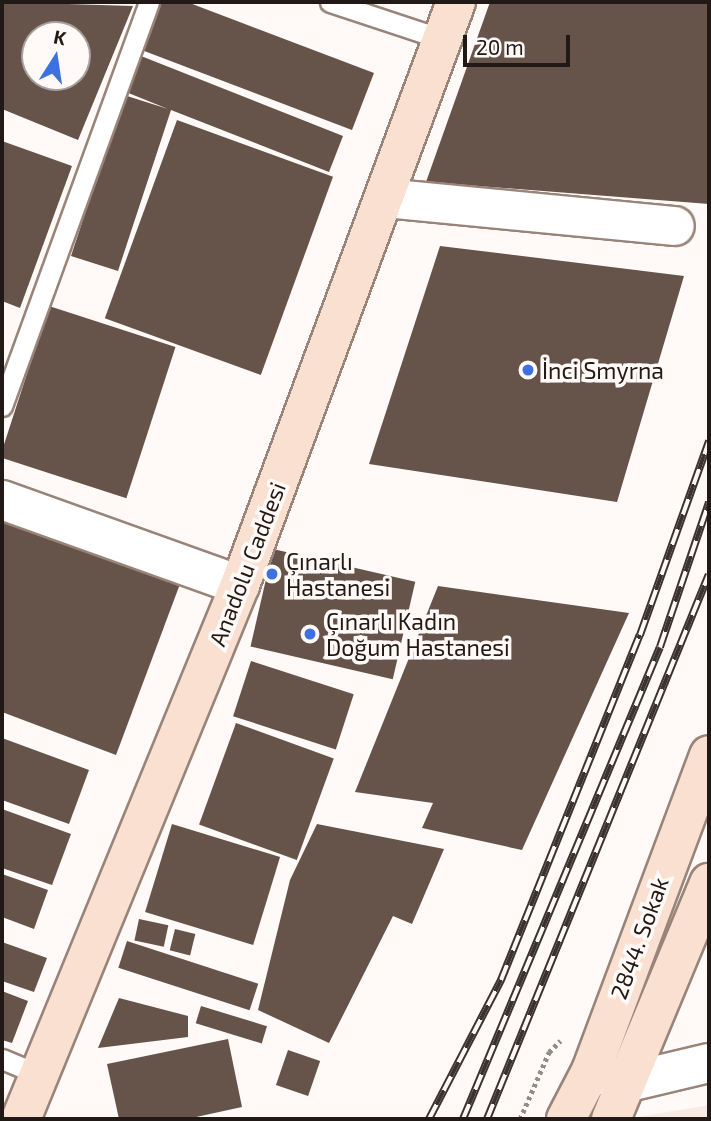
<!DOCTYPE html>
<meta charset="utf-8">
<style>
body{margin:0}
#map{position:relative;width:711px;height:1121px;overflow:hidden;background:#fffaf8;font-family:"Exo 2",sans-serif}
div>[style]{position:absolute}
.built>*{inset:0;background:#f8ece5}
.building>*{inset:0;background:#665349;transform-origin:0 0}
.path>*{height:4.5px;margin-top:-2.25px;transform-origin:0;background:repeating-linear-gradient(90deg,#928b88 0 3.5px,transparent 0 7px)}
.roads{filter:drop-shadow(2px 0 #998479) drop-shadow(-2px 0 #998479) drop-shadow(0 2px #998479) drop-shadow(0 -2px #998479)}
.service>*{height:19px;margin:-9.5px;padding:0 9.5px;transform-origin:9.5px;border-radius:9.5px;background:#fff}
.minor>*{height:38px;margin:-19px;padding:0 19px;transform-origin:19px;border-radius:19px;background:#fff}
.secondary>*{height:38px;margin:-19px;padding:0 19px;transform-origin:19px;border-radius:19px;background:#fae0d1}
.rail>*{height:8px;margin-top:-4px;transform-origin:0;background:repeating-linear-gradient(90deg,#fffaf8 0 16px,#3b332f 0 32px);box-sizing:border-box;border-block:2px solid #3b332f}
.dots>*{width:19px;height:19px;translate:-50% -50%;box-sizing:border-box;border:4px solid #fffaf8;border-radius:50%}
span{translate:-50% -50%;white-space:nowrap;text-align:center;line-height:1.15;-webkit-text-stroke:7px #fffaf8;paint-order:stroke}
.poi-label{font-size:23px;color:#211915}
.left{translate:0 -50%;text-align:left}
.street-label{font-size:23px;color:#211915}
.frame{position:absolute;inset:0;border:4px solid #211915;pointer-events:none}
.north{position:absolute;left:21px;top:21px;width:70px;height:70px;box-sizing:border-box;background:#fffaf8;border:2px solid #a6a09d;border-radius:50%;rotate:12deg;font-size:19px;font-weight:700;line-height:28px;text-align:center;color:#211915}
.north::after{content:'';display:block;margin:auto;width:24px;height:32px;background:#3d71e2;clip-path:polygon(50% 0,100% 100%,50% 72%,0 100%)}
.scale{position:absolute;left:463px;top:35px;width:107px;height:32px;box-sizing:border-box;border:4px solid #211915;border-top:0;padding-left:9px;font-size:21px;line-height:24px;white-space:nowrap;color:#211915;-webkit-text-stroke:5px #fffaf8;paint-order:stroke}
</style>
<div id="map">
<div class="built">
<div style="clip-path:polygon(709px 1105px,709px 1119px,626px 1119px)"></div>
</div>
<div class="building">
<div style="clip-path:polygon(evenodd,2px 2px,133px 6px,78px 140px,2px 109px,2px 2px,35px 35px,77px 35px,77px 77px,35px 77px,35px 35px)"></div>
<div style="clip-path:polygon(157px 2px,187px 2px,374px 73px,352px 130px,139px 49px)"></div>
<div style="clip-path:polygon(490px 2px,709px 2px,709px 204px,426px 182px)"></div>
<div style="clip-path:polygon(141px 56px,343px 136px,329px 172px,171px 110px,118px 271px,71px 256px,124px 95px,168px 109px,126px 92px)"></div>
<div style="left:177px;top:120px;width:166px;height:211px;rotate:20deg"></div>
<div style="clip-path:polygon(2px 141px,72px 166px,20px 308px,2px 301px)"></div>
<div style="clip-path:polygon(440px 246px,684px 276px,617px 502px,369px 464px)"></div>
<div style="left:49px;top:306px;width:133px;height:159px;rotate:18deg"></div>
<div style="clip-path:polygon(2px 517px,180px 584px,116px 755px,2px 712px)"></div>
<div style="left:273px;top:549px;width:146px;height:100px;rotate:13deg"></div>
<div style="clip-path:polygon(438px 586px,629px 613px,522px 850px,422px 828px,433px 803px,355px 792px)"></div>
<div style="left:251px;top:661px;width:108px;height:58px;rotate:18deg"></div>
<div style="left:236px;top:723px;width:104px;height:108px;rotate:20deg"></div>
<div style="clip-path:polygon(2px 738px,89px 770px,69px 824px,2px 800px)"></div>
<div style="clip-path:polygon(2px 809px,71px 834px,52px 885px,2px 868px)"></div>
<div style="left:172px;top:824px;width:113px;height:92px;rotate:17deg"></div>
<div style="clip-path:polygon(317px 824px,444px 849px,412px 924px,393px 916px,329px 1043px,258px 1010px,290px 880px)"></div>
<div style="clip-path:polygon(2px 874px,48px 890px,34px 929px,2px 917px)"></div>
<div style="left:139px;top:919px;width:30px;height:22px;rotate:12deg"></div>
<div style="left:175px;top:929px;width:21px;height:22px;rotate:14deg"></div>
<div style="left:127px;top:941px;width:138px;height:28px;rotate:18deg"></div>
<div style="clip-path:polygon(2px 942px,47px 958px,34px 992px,2px 981px)"></div>
<div style="clip-path:polygon(2px 991px,28px 1001px,12px 1043px,2px 1040px)"></div>
<div style="clip-path:polygon(119px 998px,188px 1016px,188px 1037px,98px 1048px)"></div>
<div style="left:201px;top:1006px;width:69px;height:18px;rotate:17deg"></div>
<div style="clip-path:polygon(228px 1039px,242px 1107px,187px 1119px,119px 1119px,107px 1064px)"></div>
<div style="left:288px;top:1050px;width:34px;height:37px;rotate:19deg"></div>
</div>
<div class="path">
<div style="left:520px;top:1119px;width:73px;rotate:-66.6deg"></div>
<div style="left:549px;top:1052px;width:16px;rotate:-45deg"></div>
</div>
<div class="roads">
<div class="service">
<div style="left:330px;top:2px;width:118px;rotate:18.3deg"></div>
<div style="left:2px;top:406px;width:430px;rotate:-70deg"></div>
<div style="left:2px;top:1059px;width:41px;rotate:22.8deg"></div>
</div>
<div class="minor">
<div style="left:384px;top:198px;width:292px;rotate:5.5deg"></div>
<div style="left:2px;top:500px;width:253px;rotate:19.7deg"></div>
<div style="left:599px;top:1074px;width:31px;rotate:15deg"></div>
<div style="left:629px;top:1082px;width:82px;rotate:-13.4deg"></div>
</div>
<div class="secondary">
<div style="left:21px;top:1119px;width:577px;rotate:-67.7deg"></div>
<div style="left:240px;top:585px;width:622px;rotate:-69.67deg"></div>
<div style="left:566px;top:1119px;width:54px;rotate:-62.5deg"></div>
<div style="left:591px;top:1071px;width:337px;rotate:-69.5deg"></div>
<div style="left:611px;top:1119px;width:256px;rotate:-67.4deg"></div>
</div>
</div>
<div class="rail">
<div style="left:429px;top:1119px;width:157px;rotate:-62.6deg"></div>
<div style="left:501px;top:980px;width:372px;rotate:-68.1deg"></div>
<div style="left:640px;top:635px;width:206px;rotate:-70.4deg"></div>
<div style="left:463px;top:1119px;width:511px;rotate:-67.35deg"></div>
<div style="left:660px;top:647px;width:153px;rotate:-71.3deg"></div>
<div style="left:487px;top:1119px;width:588px;rotate:-67.84deg"></div>
</div>
<div class="dots">
<div style="left:528px;top:370px;background:#3d71e2"></div>
<div style="left:272px;top:574px;background:#3d71e2"></div>
<div style="left:310px;top:634px;background:#3d71e2"></div>
</div>
<div class="poi-label">
<span class="left" style="left:542px;top:370px">İnci Smyrna</span>
<span class="left" style="left:286px;top:574px">Çınarlı<br>Hastanesi</span>
<span class="left" style="left:326px;top:634px">Çınarlı Kadın<br>Doğum Hastanesi</span>
</div>
<div class="street-label">
<span style="left:247px;top:564px;rotate:-69deg">Anadolu Caddesi</span>
<span style="left:639px;top:938px;rotate:-70deg">2844. Sokak</span>
</div>
<div class="frame"></div>
<div class="north">K</div>
<div class="scale">20 m</div>
</div>
